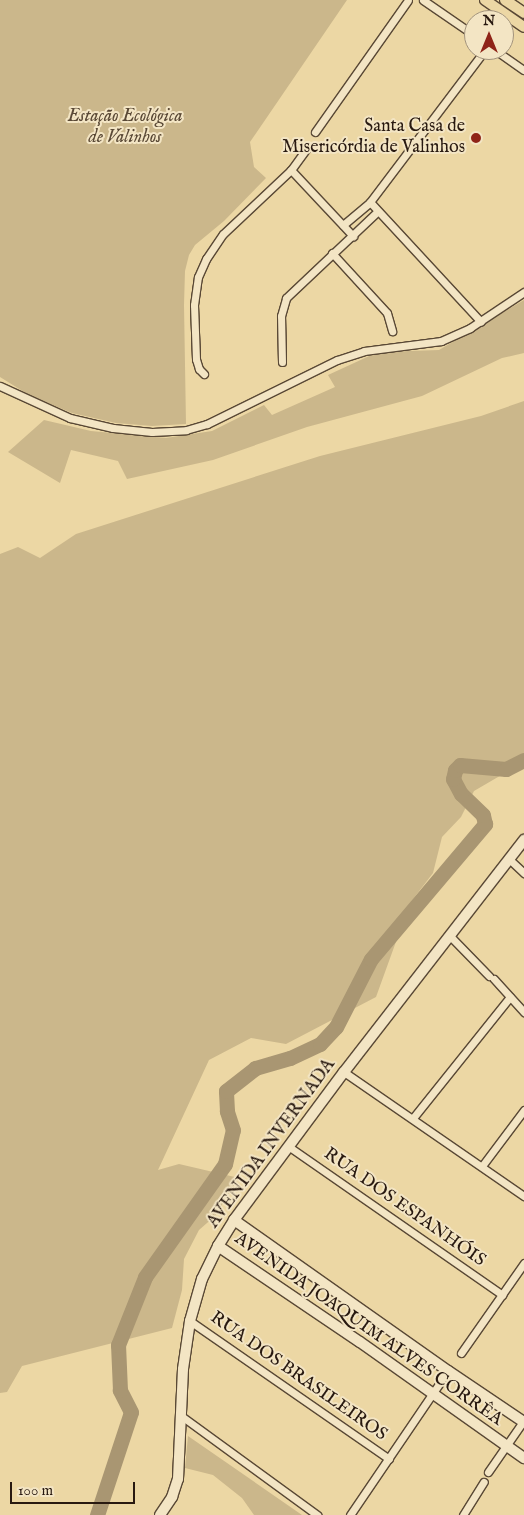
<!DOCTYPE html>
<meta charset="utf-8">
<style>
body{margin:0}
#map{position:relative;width:524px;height:1515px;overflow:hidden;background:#ecd7a4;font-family:"IM FELL English",serif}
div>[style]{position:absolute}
.green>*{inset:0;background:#cbb78b}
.river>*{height:15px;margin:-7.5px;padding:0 7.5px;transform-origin:7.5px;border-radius:7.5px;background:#a99672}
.roads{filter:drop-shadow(1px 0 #594835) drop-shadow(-1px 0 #594835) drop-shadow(0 1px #594835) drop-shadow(0 -1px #594835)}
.minor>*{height:7px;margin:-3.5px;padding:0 3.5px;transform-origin:3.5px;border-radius:3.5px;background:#f3e5c4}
.secondary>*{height:10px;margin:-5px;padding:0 5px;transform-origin:5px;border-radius:5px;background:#f3e5c4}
.primary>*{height:10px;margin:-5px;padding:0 5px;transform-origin:5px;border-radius:5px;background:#ecd7a4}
.dots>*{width:14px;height:14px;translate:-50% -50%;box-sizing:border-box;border:2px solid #f3e5c4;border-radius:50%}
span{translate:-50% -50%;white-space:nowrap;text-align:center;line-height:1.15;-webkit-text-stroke:4px #f3e5c4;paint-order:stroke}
.park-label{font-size:18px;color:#594835;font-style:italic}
.poi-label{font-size:18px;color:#281910}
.right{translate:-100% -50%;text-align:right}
.street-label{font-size:18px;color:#281910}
.north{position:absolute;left:464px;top:10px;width:50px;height:50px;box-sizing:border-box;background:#f3e5c4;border:1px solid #a2937c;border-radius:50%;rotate:0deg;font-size:14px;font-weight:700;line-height:20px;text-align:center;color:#281910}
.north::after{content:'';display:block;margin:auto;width:18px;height:22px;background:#8f2418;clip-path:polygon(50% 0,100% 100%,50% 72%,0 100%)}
.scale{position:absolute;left:10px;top:1482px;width:125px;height:22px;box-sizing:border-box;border:2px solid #281910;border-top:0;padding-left:6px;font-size:15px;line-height:18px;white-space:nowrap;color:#281910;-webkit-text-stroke:4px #f3e5c4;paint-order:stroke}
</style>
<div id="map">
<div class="green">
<div style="clip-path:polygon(0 0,347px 0,250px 142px,254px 167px,266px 178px,224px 221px,195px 245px,189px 255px,185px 271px,184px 305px,186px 424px,152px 426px,116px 423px,72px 413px,29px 395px,0 377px)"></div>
<div style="clip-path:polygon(524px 300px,524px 353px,502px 358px,422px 396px,307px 427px,213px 460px,127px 479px,118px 461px,71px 450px,60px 483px,8px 452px,44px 420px,91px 431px,166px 438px,212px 431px,264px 405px,272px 415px,335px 387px,328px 375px,378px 352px,439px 350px)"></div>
<div style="clip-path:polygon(524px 401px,524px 762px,474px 791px,461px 817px,442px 837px,433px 873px,410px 903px,376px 997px,286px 1044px,251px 1038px,209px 1060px,158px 1170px,179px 1164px,239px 1178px,215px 1216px,199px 1230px,184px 1259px,182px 1290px,172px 1328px,22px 1366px,7px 1392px,0 1393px,0 554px,18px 547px,40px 558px,76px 534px,320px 456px,481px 416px)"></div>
<div style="clip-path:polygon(188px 1436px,302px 1515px,254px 1515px,242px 1498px,213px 1475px,185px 1468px)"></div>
</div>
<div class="river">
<div style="left:97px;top:1515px;width:108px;rotate:-71.7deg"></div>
<div style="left:131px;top:1412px;width:25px;rotate:-117deg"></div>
<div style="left:120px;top:1390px;width:45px;rotate:-92.5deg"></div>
<div style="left:118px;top:1345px;width:73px;rotate:-68.3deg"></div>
<div style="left:145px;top:1277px;width:138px;rotate:-54.7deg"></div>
<div style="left:225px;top:1164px;width:35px;rotate:-77deg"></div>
<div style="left:233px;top:1130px;width:20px;rotate:-108deg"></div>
<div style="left:227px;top:1111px;width:20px;rotate:-93deg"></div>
<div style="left:226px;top:1091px;width:37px;rotate:-38deg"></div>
<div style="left:255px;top:1068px;width:36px;rotate:-16deg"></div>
<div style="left:290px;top:1058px;width:33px;rotate:-25deg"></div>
<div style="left:320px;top:1044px;width:23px;rotate:-47deg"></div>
<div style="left:336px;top:1027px;width:76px;rotate:-62.8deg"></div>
<div style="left:371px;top:959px;width:177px;rotate:-49.8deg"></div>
<div style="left:485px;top:824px;width:9px;rotate:-103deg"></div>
<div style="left:483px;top:815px;width:30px;rotate:-136deg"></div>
<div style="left:461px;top:794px;width:17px;rotate:-118deg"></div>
<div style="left:453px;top:779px;width:9px;rotate:-77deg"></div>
<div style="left:455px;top:770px;width:7px;rotate:-45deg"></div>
<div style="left:460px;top:765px;width:46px;rotate:5deg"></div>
<div style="left:506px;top:769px;width:20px;rotate:-27deg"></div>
</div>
<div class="roads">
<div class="minor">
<div style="left:423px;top:0;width:62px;rotate:34.5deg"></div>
<div style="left:495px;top:50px;width:35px;rotate:35deg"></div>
<div style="left:315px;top:132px;width:161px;rotate:-54.8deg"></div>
<div style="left:291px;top:170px;width:91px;rotate:46.8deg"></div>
<div style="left:370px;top:202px;width:163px;rotate:47.2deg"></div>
<div style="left:343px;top:225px;width:35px;rotate:-40deg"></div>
<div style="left:370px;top:202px;width:191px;rotate:-52.9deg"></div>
<div style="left:332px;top:253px;width:81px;rotate:47.5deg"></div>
<div style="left:387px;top:313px;width:19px;rotate:74deg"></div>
<div style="left:282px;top:362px;width:46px;rotate:-91.2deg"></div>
<div style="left:281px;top:316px;width:19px;rotate:-74deg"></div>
<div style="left:286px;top:298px;width:125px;rotate:-43.4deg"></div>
<div style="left:204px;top:374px;width:7px;rotate:-135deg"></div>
<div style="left:199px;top:369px;width:10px;rotate:-107deg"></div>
<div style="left:196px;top:359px;width:54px;rotate:-92.1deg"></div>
<div style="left:194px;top:305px;width:28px;rotate:-82deg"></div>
<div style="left:198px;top:277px;width:20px;rotate:-66deg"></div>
<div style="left:206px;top:259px;width:30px;rotate:-56deg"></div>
<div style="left:223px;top:234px;width:93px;rotate:-43.3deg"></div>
<div style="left:291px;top:170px;width:27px;rotate:-54deg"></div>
<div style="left:0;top:386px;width:77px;rotate:24.6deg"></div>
<div style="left:70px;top:418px;width:44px;rotate:13.1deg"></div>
<div style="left:113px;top:428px;width:39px;rotate:6deg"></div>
<div style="left:152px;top:432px;width:34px;rotate:-3deg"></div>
<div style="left:186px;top:430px;width:22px;rotate:-16deg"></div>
<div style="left:207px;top:424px;width:145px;rotate:-26.2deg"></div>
<div style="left:337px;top:360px;width:28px;rotate:-18deg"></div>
<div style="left:364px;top:351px;width:78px;rotate:-7.4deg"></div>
<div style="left:441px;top:341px;width:32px;rotate:-24deg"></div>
<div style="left:470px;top:328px;width:65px;rotate:-33.7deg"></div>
<div style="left:509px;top:859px;width:21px;rotate:43deg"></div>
<div style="left:450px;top:936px;width:56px;rotate:45.7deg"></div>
<div style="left:494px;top:979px;width:45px;rotate:47.7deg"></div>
<div style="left:344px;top:1072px;width:219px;rotate:34.6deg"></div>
<div style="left:413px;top:1118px;width:155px;rotate:-51.3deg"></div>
<div style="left:288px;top:1146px;width:261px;rotate:34.8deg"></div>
<div style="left:482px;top:1166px;width:70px;rotate:-53.1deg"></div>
<div style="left:190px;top:1321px;width:242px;rotate:34.7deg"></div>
<div style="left:461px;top:1353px;width:110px;rotate:-55deg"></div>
<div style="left:180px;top:1415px;width:170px;rotate:36.1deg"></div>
<div style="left:488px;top:1472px;width:63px;rotate:-55.3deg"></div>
<div style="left:350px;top:1515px;width:174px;rotate:-55.8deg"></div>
<div style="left:463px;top:1515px;width:39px;rotate:-58deg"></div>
</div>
<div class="secondary">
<div style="left:234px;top:1220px;width:262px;rotate:35.2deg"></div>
<div style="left:448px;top:1371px;width:92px;rotate:33.9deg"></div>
<div style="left:218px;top:1246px;width:171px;rotate:34.1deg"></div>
<div style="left:360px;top:1342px;width:201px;rotate:35.3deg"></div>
<div style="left:160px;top:1515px;width:22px;rotate:-56deg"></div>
<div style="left:172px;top:1497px;width:19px;rotate:-72deg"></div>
<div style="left:178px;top:1479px;width:110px;rotate:-87.4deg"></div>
<div style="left:183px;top:1369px;width:49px;rotate:-81.7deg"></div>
<div style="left:190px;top:1321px;width:44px;rotate:-74.1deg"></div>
<div style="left:202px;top:1279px;width:37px;rotate:-64deg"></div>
<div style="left:218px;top:1246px;width:31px;rotate:-58deg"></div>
<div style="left:234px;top:1220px;width:184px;rotate:-53.4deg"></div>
<div style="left:344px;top:1072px;width:294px;rotate:-52.2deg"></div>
</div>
<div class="primary">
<div style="left:485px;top:0;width:47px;rotate:34.7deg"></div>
<div style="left:505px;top:0;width:23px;rotate:34deg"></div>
</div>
</div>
<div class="dots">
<div style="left:476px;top:138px;background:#8f2418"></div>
</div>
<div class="park-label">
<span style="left:125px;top:128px">Estação Ecológica<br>de Valinhos</span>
</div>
<div class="poi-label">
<span class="right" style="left:465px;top:138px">Santa Casa de<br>Misericórdia de Valinhos</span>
</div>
<div class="street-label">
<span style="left:272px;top:1144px;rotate:-54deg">AVENIDA INVERNADA</span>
<span style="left:404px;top:1208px;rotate:35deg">RUA DOS ESPANHÓIS</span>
<span style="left:368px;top:1330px;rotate:35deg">AVENIDA JOAQUIM ALVES CORRÊA</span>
<span style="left:298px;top:1377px;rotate:35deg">RUA DOS BRASILEIROS</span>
</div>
<div class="north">N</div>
<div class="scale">100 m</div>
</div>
